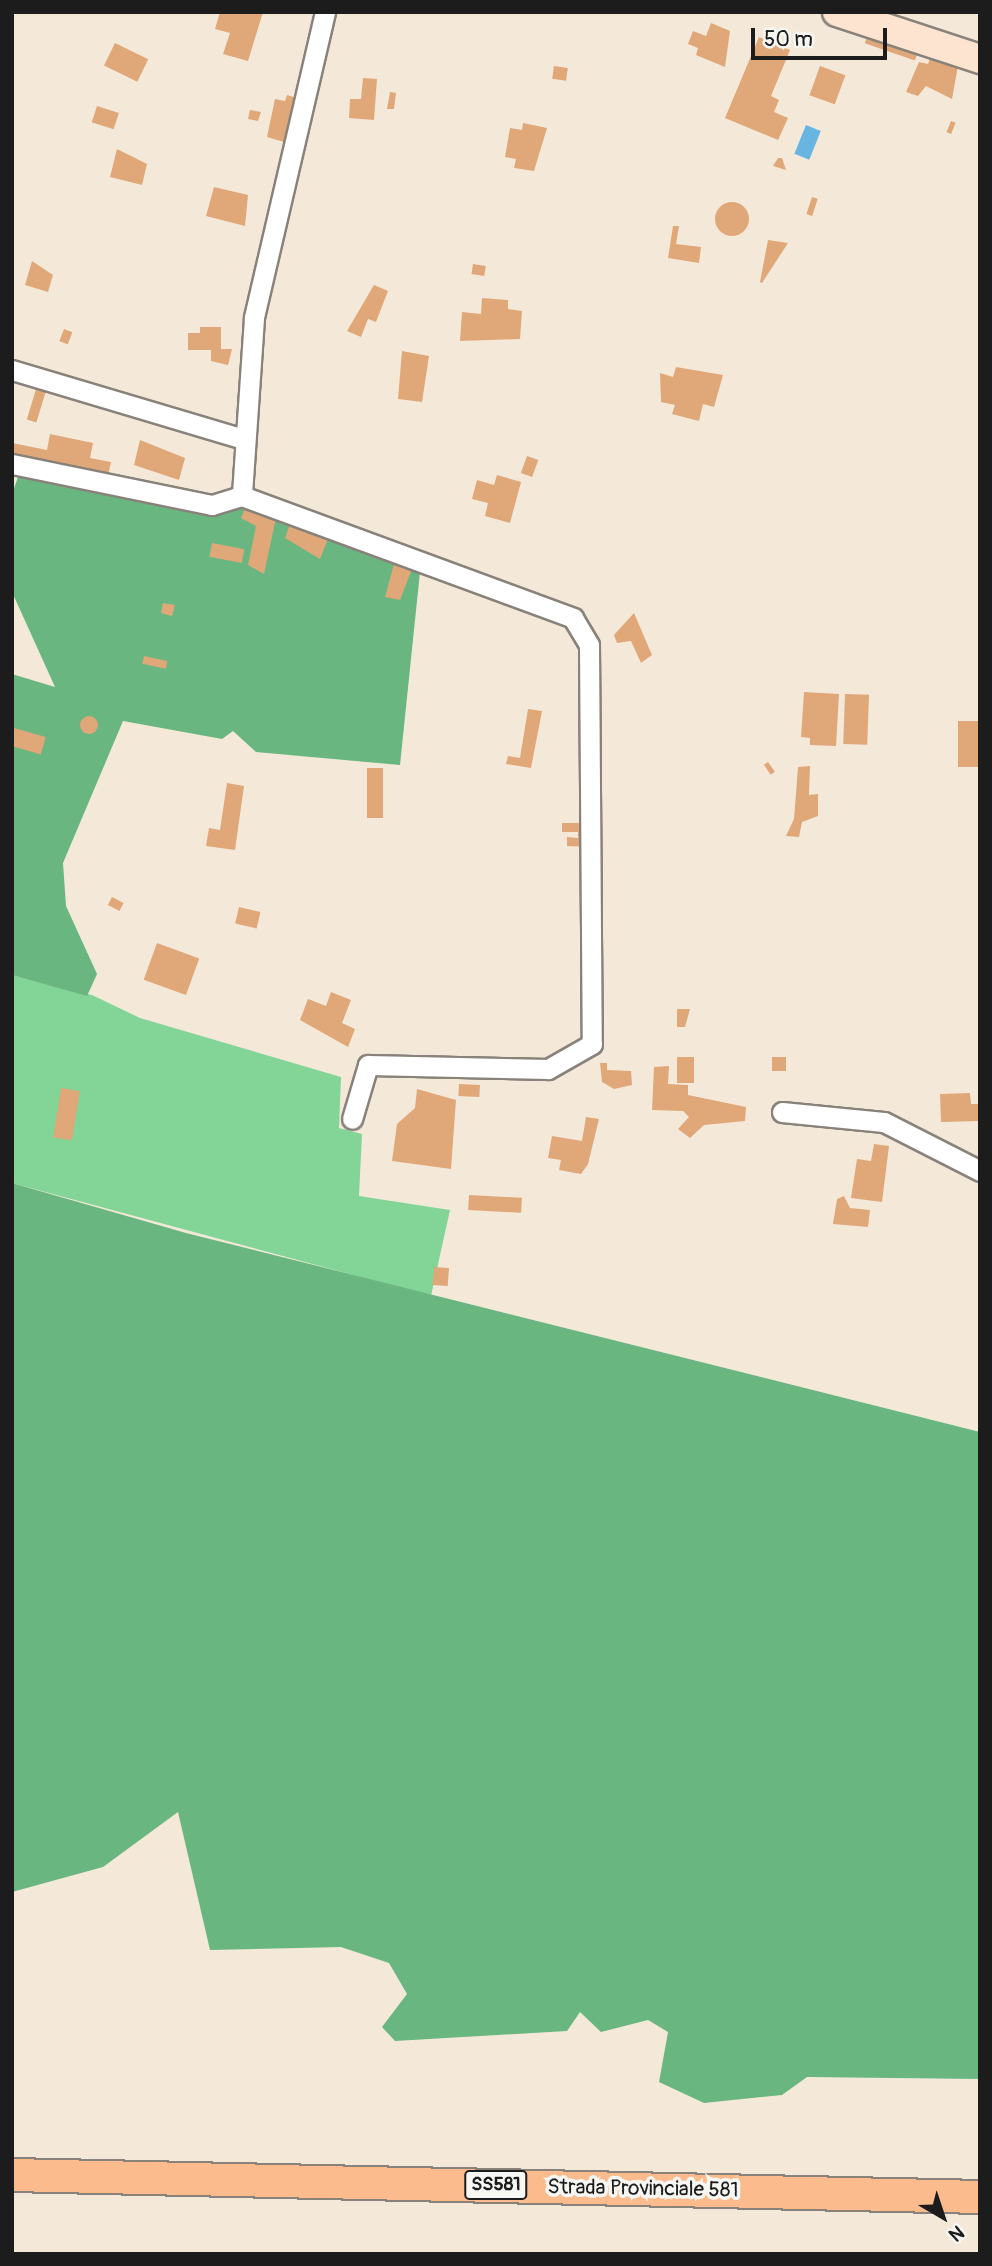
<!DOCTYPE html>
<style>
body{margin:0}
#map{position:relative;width:992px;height:2266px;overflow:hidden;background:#f4e9d9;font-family:Pangolin,sans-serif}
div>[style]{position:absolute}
.green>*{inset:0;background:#82d597}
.forest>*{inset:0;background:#69b680}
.water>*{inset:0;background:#68b5e2;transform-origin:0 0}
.building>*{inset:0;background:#e0a779;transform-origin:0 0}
.round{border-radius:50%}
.roads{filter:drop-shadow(2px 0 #88827a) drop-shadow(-2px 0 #88827a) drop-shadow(0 2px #88827a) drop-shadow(0 -2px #88827a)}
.street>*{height:19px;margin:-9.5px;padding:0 9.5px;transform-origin:9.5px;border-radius:9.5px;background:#fff}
.secondary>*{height:28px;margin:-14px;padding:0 14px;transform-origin:14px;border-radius:14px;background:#fde4d1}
.primary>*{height:32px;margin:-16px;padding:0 16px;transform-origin:16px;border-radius:16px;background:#fbbb8c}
span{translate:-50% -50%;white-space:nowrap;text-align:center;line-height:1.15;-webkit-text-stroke:7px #f6f6f2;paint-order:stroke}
.shield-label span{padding:2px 5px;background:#f6f6f2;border:2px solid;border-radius:5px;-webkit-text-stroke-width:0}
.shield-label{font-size:19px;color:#1c1c1c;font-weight:700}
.street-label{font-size:21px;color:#1c1c1c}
.frame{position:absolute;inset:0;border:14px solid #1c1c1c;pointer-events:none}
.north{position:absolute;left:908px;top:2182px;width:70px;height:70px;-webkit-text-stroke:5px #f6f6f2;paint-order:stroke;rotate:141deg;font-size:19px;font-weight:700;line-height:28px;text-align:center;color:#1c1c1c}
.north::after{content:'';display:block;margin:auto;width:24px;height:32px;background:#1c1c1c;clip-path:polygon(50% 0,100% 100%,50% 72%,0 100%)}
.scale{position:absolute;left:751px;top:28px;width:136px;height:32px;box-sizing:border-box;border:4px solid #1c1c1c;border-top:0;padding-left:9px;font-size:21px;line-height:24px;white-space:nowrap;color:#1c1c1c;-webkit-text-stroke:5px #f6f6f2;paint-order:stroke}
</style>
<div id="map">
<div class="green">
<div style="clip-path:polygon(12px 975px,92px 995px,140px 1018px,341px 1077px,339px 1128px,362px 1134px,359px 1196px,450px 1210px,431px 1296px,12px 1183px)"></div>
</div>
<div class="forest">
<div style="clip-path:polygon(19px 474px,244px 503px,420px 572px,400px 765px,256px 752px,233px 731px,222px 739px,123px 721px,63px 863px,66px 906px,97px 974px,87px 996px,12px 975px,12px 674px,55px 687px,12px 592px,12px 494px)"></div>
<div style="clip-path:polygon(12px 1183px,186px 1233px,980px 1432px,980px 2079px,807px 2077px,782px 2095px,704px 2103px,659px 2082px,668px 2032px,648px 2020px,601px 2032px,580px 2012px,567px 2031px,395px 2041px,382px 2027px,407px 1994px,389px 1963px,341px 1947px,210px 1950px,178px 1812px,103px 1867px,12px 1892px)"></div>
</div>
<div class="water">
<div style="left:806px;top:125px;width:16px;height:31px;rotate:22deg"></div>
</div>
<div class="building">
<div style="clip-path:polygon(220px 12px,263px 12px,248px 61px,223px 54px,230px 33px,215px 29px)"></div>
<div style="clip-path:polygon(711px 23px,730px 31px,725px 67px,696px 55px,698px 48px,688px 44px,693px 31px,706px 36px)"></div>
<div style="left:869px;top:31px;width:53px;height:13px;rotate:19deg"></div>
<div style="clip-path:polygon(759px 37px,790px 50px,771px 96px,779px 100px,774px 112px,788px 118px,778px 140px,725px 118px)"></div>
<div style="left:115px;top:43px;width:37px;height:25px;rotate:26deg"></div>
<div style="clip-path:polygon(931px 56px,958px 66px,952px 99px,926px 86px,918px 96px,906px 92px,919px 62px,928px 64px)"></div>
<div style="left:554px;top:66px;width:14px;height:13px;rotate:8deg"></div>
<div style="left:820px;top:66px;width:27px;height:31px;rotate:20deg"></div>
<div style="clip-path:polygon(363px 78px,377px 79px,374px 120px,349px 118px,350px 99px,361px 99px)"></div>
<div style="clip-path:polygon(390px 92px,396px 93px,394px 109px,387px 109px)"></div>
<div style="clip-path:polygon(287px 95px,297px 98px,284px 142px,267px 137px,275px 99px,285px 101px)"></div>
<div style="left:97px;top:106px;width:23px;height:17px;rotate:18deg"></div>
<div style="clip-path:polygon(250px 110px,261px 112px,258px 121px,248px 119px)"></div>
<div style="left:951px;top:121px;width:5px;height:12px;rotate:22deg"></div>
<div style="clip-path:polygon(523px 123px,547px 128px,534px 171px,514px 168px,516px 159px,505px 157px,510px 128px,522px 130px)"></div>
<div style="clip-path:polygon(117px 149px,147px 164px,142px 185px,110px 177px)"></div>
<div style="clip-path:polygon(778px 158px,782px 158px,786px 170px,773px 166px)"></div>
<div style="clip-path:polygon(214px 187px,248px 195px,245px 226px,206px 216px)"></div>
<div style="left:812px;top:197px;width:6px;height:18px;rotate:18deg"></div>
<div class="round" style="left:715px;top:202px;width:34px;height:34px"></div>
<div style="clip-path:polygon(673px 226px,679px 226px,676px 244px,701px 247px,699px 263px,668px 258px)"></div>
<div style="clip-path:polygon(768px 240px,788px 243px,762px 283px,760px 282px)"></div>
<div style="clip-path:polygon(32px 261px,53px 275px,48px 292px,25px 285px)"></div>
<div style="left:473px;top:264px;width:13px;height:10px;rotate:9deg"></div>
<div style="clip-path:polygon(374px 285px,388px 291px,376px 322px,368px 319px,361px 337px,347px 331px)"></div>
<div style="clip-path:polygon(482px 298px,508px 300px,508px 309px,522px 311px,520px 339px,460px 341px,462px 312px,481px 314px)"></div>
<div style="clip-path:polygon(200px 327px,221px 327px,221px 349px,232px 349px,228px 365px,211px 361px,211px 350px,188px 350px,188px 333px,200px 333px)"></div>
<div style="left:64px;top:329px;width:9px;height:13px;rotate:21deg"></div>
<div style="clip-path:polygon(402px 351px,429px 356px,422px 402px,398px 399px)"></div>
<div style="clip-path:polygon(676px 367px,723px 375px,714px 407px,703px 404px,699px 421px,672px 414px,675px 405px,661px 402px,660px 373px,673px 377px)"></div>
<div style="left:37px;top:386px;width:10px;height:35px;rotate:17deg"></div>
<div style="clip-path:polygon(50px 434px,93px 443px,90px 458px,111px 462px,108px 476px,12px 456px,12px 443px,47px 450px)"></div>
<div style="clip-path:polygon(140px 440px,185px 458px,179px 480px,134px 465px)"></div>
<div style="left:527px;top:456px;width:12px;height:18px;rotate:20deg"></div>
<div style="clip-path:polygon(497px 475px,521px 482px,510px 523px,485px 516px,488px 503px,472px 499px,477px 480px,494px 485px)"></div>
<div style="clip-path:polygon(246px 506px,276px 518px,264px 574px,248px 565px,256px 526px,241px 518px)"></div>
<div style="clip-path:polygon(290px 524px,328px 539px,320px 559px,285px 538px)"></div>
<div style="left:212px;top:543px;width:33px;height:14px;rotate:11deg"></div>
<div style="clip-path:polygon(394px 564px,412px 569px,400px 600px,385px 597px)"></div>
<div style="clip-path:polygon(163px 603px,175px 605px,172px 616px,161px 613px)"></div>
<div style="clip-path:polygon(634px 613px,652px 655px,641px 663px,631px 641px,617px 643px,614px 635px)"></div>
<div style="left:144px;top:656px;width:24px;height:8px;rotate:12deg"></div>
<div style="clip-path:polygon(804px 692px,839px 694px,836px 746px,810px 745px,810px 738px,801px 737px)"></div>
<div style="left:845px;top:694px;width:24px;height:50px;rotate:2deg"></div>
<div style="clip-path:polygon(528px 709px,542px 711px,531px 768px,506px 764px,508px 756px,520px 758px)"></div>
<div class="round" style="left:80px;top:716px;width:18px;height:18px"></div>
<div style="left:958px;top:721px;width:22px;height:46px"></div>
<div style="left:14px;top:728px;width:33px;height:18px;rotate:16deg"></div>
<div style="left:768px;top:762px;width:12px;height:5px;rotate:55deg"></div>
<div style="clip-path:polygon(810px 766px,809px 795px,818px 794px,818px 816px,802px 822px,799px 837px,786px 836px,794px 819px,798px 767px)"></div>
<div style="left:367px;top:768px;width:16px;height:50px"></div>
<div style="clip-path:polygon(227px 783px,244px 786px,235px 850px,206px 846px,209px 828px,220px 830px)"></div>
<div style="clip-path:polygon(562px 823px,591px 823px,590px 847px,567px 846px,567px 837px,578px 838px,578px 832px,562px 832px)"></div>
<div style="left:112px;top:897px;width:13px;height:9px;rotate:27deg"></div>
<div style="left:239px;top:907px;width:22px;height:17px;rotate:13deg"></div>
<div style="left:157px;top:943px;width:45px;height:39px;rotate:20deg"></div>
<div style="clip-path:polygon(331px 992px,351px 1000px,342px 1023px,355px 1029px,348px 1047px,300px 1020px,308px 999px,326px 1006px)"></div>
<div style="clip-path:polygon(677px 1009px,690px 1009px,685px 1027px,677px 1027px)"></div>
<div style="left:677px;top:1057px;width:17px;height:26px"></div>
<div style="left:786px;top:1057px;width:14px;height:14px;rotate:90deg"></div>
<div style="clip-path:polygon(600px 1063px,607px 1063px,607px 1070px,631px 1071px,632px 1085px,614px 1089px,602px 1082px)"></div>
<div style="clip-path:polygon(669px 1066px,668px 1084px,688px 1085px,688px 1095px,746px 1107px,745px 1121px,704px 1125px,690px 1138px,678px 1129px,689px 1117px,683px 1111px,652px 1110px,654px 1067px)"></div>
<div style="left:459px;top:1084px;width:21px;height:12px;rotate:3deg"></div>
<div style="left:61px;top:1088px;width:19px;height:50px;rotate:9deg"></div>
<div style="clip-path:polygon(417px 1089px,456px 1100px,451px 1169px,392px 1161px,397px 1124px,415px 1108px)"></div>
<div style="clip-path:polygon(970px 1093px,971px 1104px,980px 1104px,980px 1121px,941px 1122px,940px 1094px)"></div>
<div style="clip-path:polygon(586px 1117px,599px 1119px,588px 1164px,581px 1174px,559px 1170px,561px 1160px,548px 1158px,552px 1136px,582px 1141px)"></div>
<div style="clip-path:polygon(874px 1144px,889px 1146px,882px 1202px,851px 1198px,857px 1159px,871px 1161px)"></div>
<div style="left:469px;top:1195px;width:53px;height:15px;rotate:3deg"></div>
<div style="clip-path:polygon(844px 1196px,850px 1208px,870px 1210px,868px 1227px,833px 1224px,837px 1199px)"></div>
<div style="left:434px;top:1267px;width:15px;height:18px;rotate:4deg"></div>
</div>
<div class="roads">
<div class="street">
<div style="left:325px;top:12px;width:314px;rotate:103.1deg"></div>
<div style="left:254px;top:318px;width:178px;rotate:93.9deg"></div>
<div style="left:242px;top:496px;width:353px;rotate:20.2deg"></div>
<div style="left:573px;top:618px;width:31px;rotate:59deg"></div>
<div style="left:589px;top:645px;width:399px;rotate:89.6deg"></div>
<div style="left:592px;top:1044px;width:51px;rotate:150.4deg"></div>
<div style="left:548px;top:1069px;width:180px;rotate:-178.7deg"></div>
<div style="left:368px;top:1065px;width:56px;rotate:106.5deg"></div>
<div style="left:12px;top:370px;width:242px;rotate:16.6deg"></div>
<div style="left:12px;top:464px;width:204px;rotate:11.6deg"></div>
<div style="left:212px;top:505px;width:31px;rotate:-17deg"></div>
<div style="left:782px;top:1112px;width:102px;rotate:5.6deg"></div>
<div style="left:884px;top:1122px;width:108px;rotate:27deg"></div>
</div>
<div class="secondary">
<div style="left:837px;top:12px;width:151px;rotate:18.2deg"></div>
</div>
<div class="primary">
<div style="left:12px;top:2175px;width:968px;rotate:1.3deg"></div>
</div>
</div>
<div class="shield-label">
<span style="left:496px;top:2185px">SS581</span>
</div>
<div class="street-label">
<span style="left:643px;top:2189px;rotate:1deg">Strada Provinciale 581</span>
</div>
<div class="frame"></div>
<div class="north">N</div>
<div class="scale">50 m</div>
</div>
